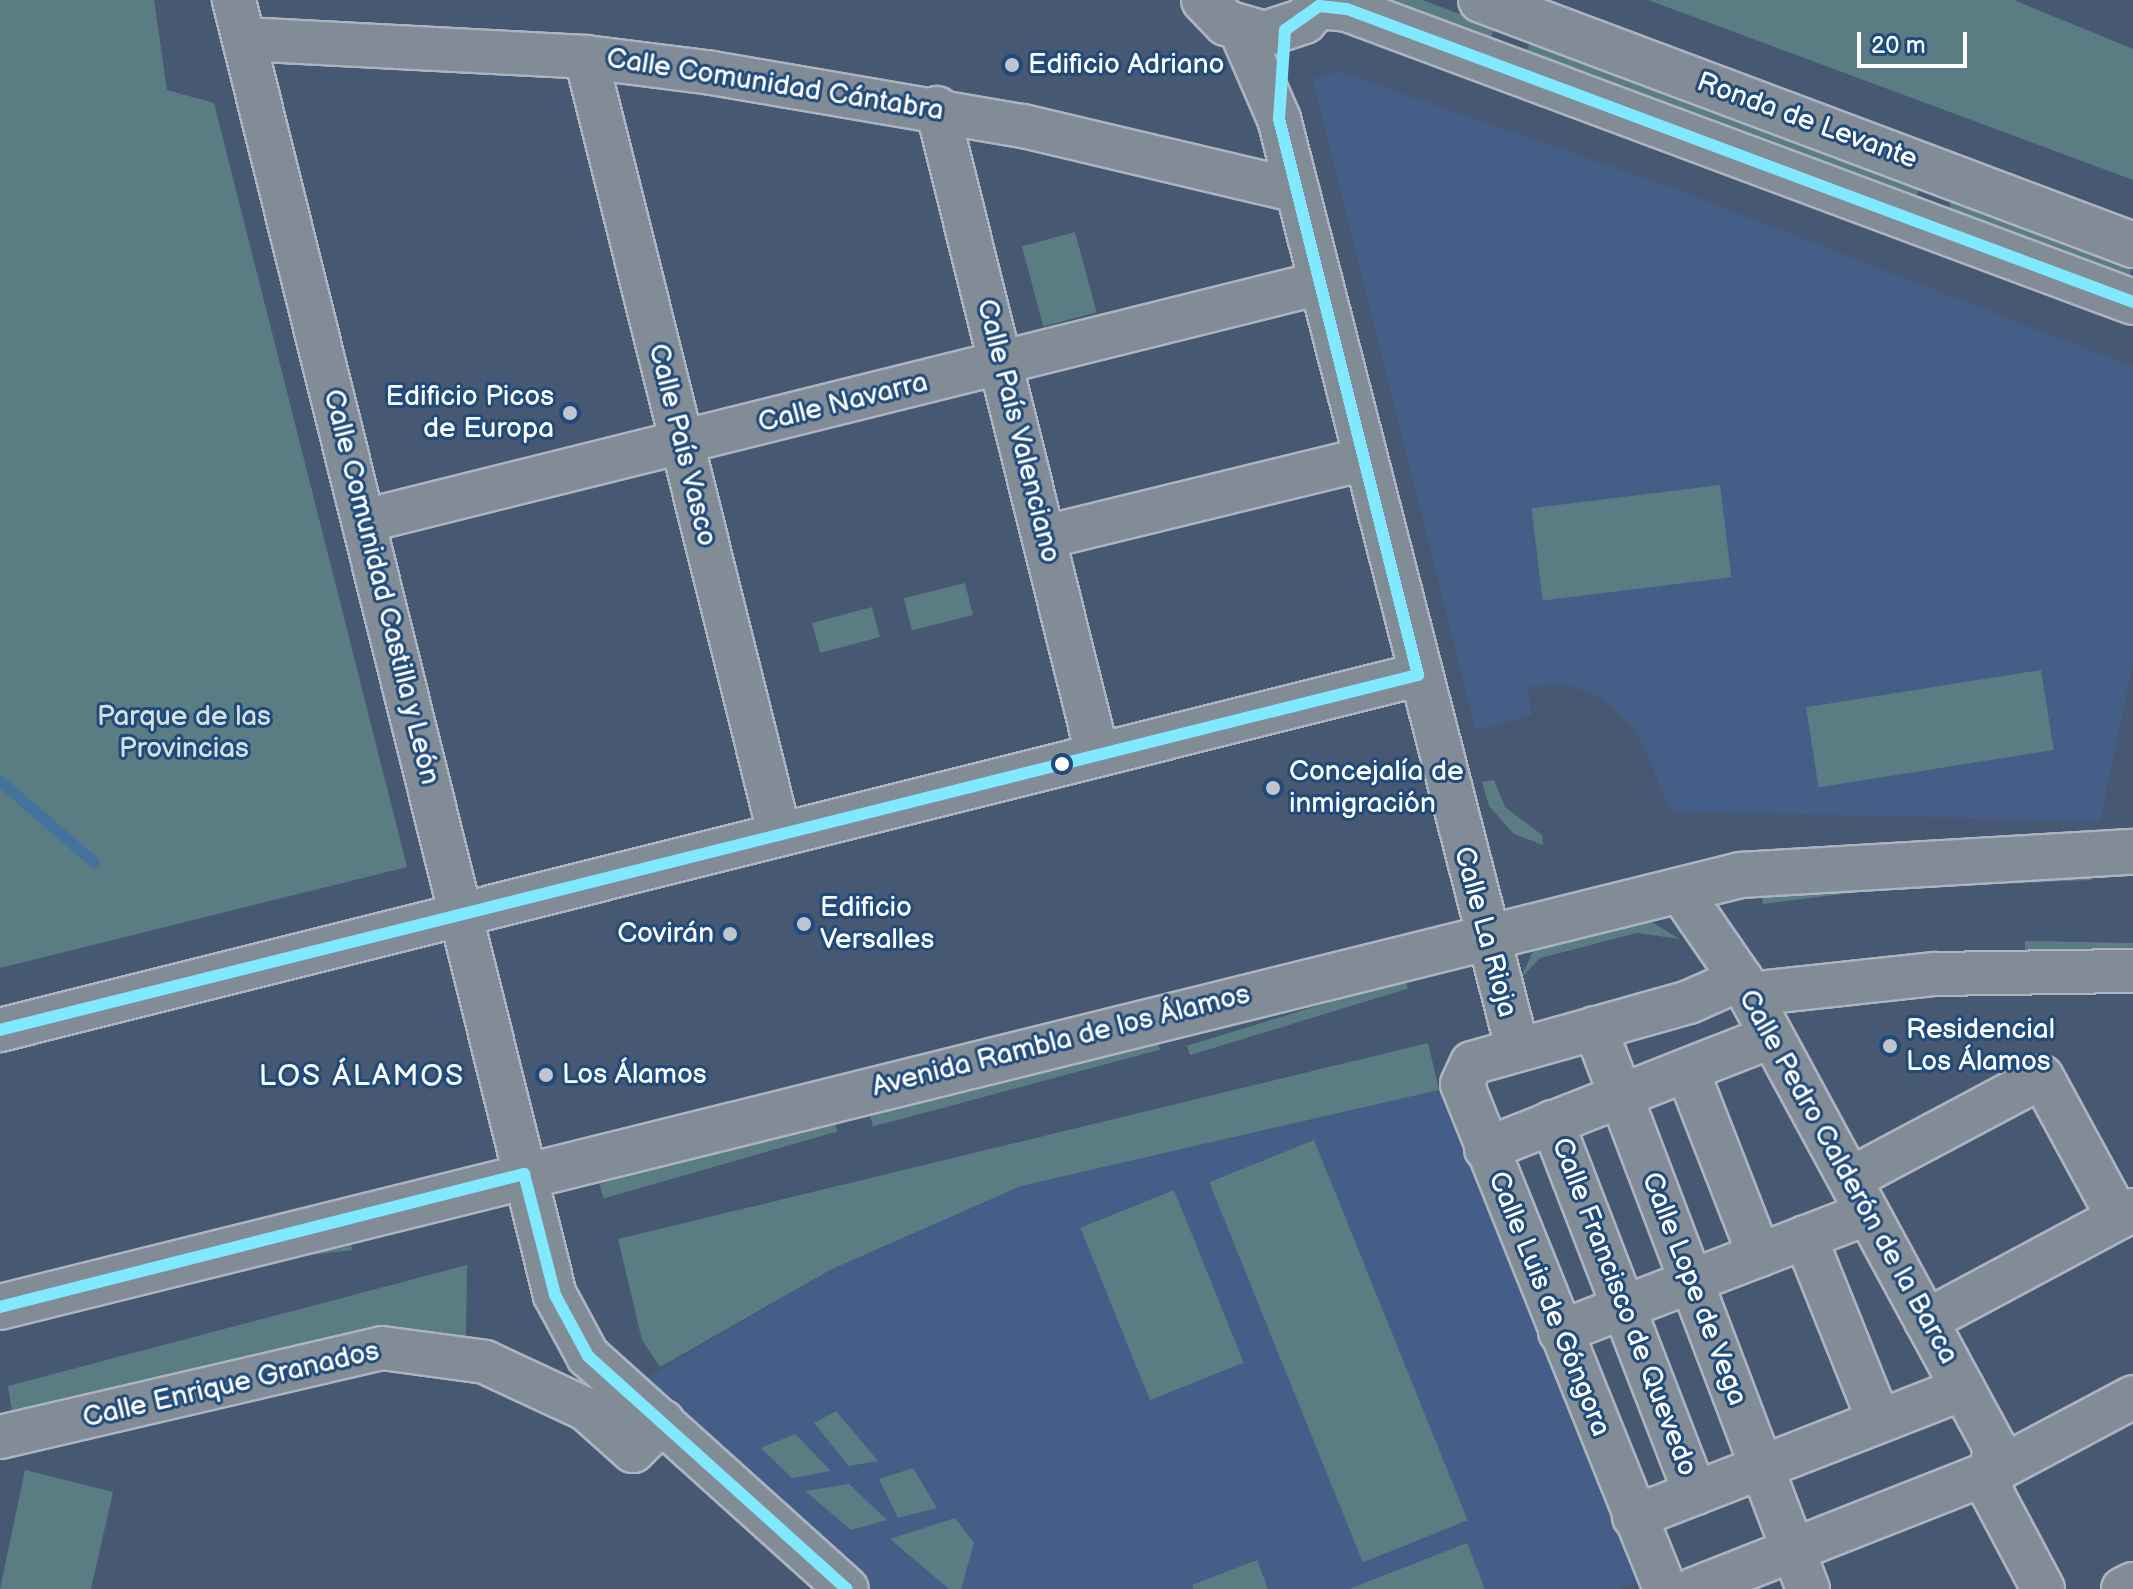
<!DOCTYPE html>
<meta charset="utf-8">
<style>
body{margin:0}
#map{position:relative;width:2133px;height:1589px;overflow:hidden;background:#475972;font-family:"Balsamiq Sans",sans-serif}
div>[style]{position:absolute}
.built>*{inset:0;background:#445e88}
.green>*{inset:0;background:#5a7c83;transform-origin:0 0}
.stream>*{height:11px;margin:-5.5px;padding:0 5.5px;transform-origin:5.5px;border-radius:5.5px;background:#43729c}
.roads{filter:drop-shadow(2px 0 #acb4c0) drop-shadow(-2px 0 #acb4c0) drop-shadow(0 2px #acb4c0) drop-shadow(0 -2px #acb4c0)}
.minor>*{height:42px;margin:-21px;padding:0 21px;transform-origin:21px;border-radius:21px;background:#828c97}
.tertiary>*{height:44px;margin:-22px;padding:0 22px;transform-origin:22px;border-radius:22px;background:#828c97}
.secondary>*{height:44px;margin:-22px;padding:0 22px;transform-origin:22px;border-radius:22px;background:#828c97}
.bus-1>*{height:12px;margin:-6px;padding:0 6px;transform-origin:6px;border-radius:6px;background:#80e8ff}
.dots>*{width:22px;height:22px;translate:-50% -50%;box-sizing:border-box;border:4px solid #1f4a7a;border-radius:50%}
span{translate:-50% -50%;white-space:nowrap;text-align:center;line-height:1.15;-webkit-text-stroke:6px #1f4a7a;paint-order:stroke}
.poi-label{font-size:28px;color:#fff}
.left{translate:0 -50%;text-align:left}
.right{translate:-100% -50%;text-align:right}
.street-label{font-size:28px;color:#fff}
.park-label{font-size:28px;color:#d6e0e1}
.neighbourhood-label{font-size:30px;color:#fff;letter-spacing:2px}
.scale{position:absolute;left:1857px;top:32px;width:110px;height:36px;box-sizing:border-box;border:4px solid #fff;border-top:0;padding-left:10px;font-size:24px;line-height:28px;white-space:nowrap;color:#fff;-webkit-text-stroke:6px #1f4a7a;paint-order:stroke}
</style>
<div id="map">
<div class="built">
<div style="clip-path:polygon(1340px 72px,1673px 188px,2133px 367px,2133px 664px,2100px 821px,1671px 811px,1636px 730px,1603px 698px,1565px 684px,1527px 687px,1532px 715px,1476px 730px,1312px 79px)"></div>
<div style="clip-path:polygon(1439px 1090px,1637px 1581px,1618px 1589px,870px 1589px,641px 1381px,830px 1270px,1021px 1186px)"></div>
</div>
<div class="green">
<div style="clip-path:polygon(0 0,154px 0,167px 90px,214px 103px,407px 867px,0 968px)"></div>
<div style="clip-path:polygon(1374px 0,1422px 0,1495px 27px,1489px 43px)"></div>
<div style="clip-path:polygon(1648px 0,2014px 0,2133px 49px,2133px 180px)"></div>
<div style="left:1531px;top:39px;width:416px;height:19px;rotate:20deg"></div>
<div style="left:1953px;top:197px;width:193px;height:20px;rotate:22deg"></div>
<div style="left:1075px;top:232px;width:83px;height:55px;rotate:75deg"></div>
<div style="left:1720px;top:485px;width:93px;height:190px;rotate:83deg"></div>
<div style="left:965px;top:583px;width:33px;height:63px;rotate:76deg"></div>
<div style="left:872px;top:607px;width:31px;height:62px;rotate:75deg"></div>
<div style="left:2041px;top:670px;width:81px;height:238px;rotate:81deg"></div>
<div style="clip-path:polygon(1494px 780px,1505px 807px,1542px 835px,1543px 845px,1514px 834px,1489px 806px,1482px 782px)"></div>
<div style="clip-path:polygon(2090px 871px,2091px 880px,1882px 889px,1763px 904px,1762px 896px)"></div>
<div style="clip-path:polygon(1645px 918px,1680px 939px,1637px 933px,1540px 958px,1521px 978px,1535px 946px)"></div>
<div style="left:2025px;top:941px;width:108px;height:18px;rotate:1deg"></div>
<div style="left:1405px;top:979px;width:10px;height:228px;rotate:73deg"></div>
<div style="left:1157px;top:1039px;width:11px;height:297px;rotate:75deg"></div>
<div style="clip-path:polygon(1428px 1043px,1439px 1090px,1021px 1186px,830px 1270px,660px 1367px,642px 1340px,618px 1239px)"></div>
<div style="left:833px;top:1117px;width:15px;height:243px;rotate:74deg"></div>
<div style="left:1314px;top:1140px;width:410px;height:113px;rotate:68deg"></div>
<div style="left:1174px;top:1190px;width:186px;height:101px;rotate:68deg"></div>
<div style="left:351px;top:1242px;width:8px;height:361px;rotate:83deg"></div>
<div style="clip-path:polygon(467px 1265px,466px 1340px,13px 1417px,8px 1386px)"></div>
<div style="clip-path:polygon(836px 1411px,878px 1461px,849px 1466px,814px 1423px)"></div>
<div style="clip-path:polygon(795px 1434px,831px 1471px,792px 1478px,761px 1448px)"></div>
<div style="clip-path:polygon(913px 1468px,937px 1508px,898px 1518px,879px 1479px)"></div>
<div style="clip-path:polygon(25px 1470px,113px 1492px,91px 1589px,0 1589px)"></div>
<div style="clip-path:polygon(849px 1484px,887px 1520px,851px 1530px,805px 1491px)"></div>
<div style="clip-path:polygon(955px 1518px,974px 1543px,961px 1589px,949px 1589px,890px 1539px)"></div>
<div style="clip-path:polygon(1467px 1543px,1485px 1589px,1349px 1589px)"></div>
<div style="clip-path:polygon(1257px 1560px,1268px 1589px,1193px 1589px,1192px 1585px)"></div>
</div>
<div class="stream">
<div style="left:0;top:781px;width:124px;rotate:40.8deg"></div>
</div>
<div class="roads">
<div class="minor">
<div style="left:234px;top:0;width:1334px;rotate:76.08deg"></div>
<div style="left:555px;top:1295px;width:69px;rotate:61.6deg"></div>
<div style="left:588px;top:1356px;width:348px;rotate:42deg"></div>
<div style="left:1240px;top:29px;width:98px;rotate:66.6deg"></div>
<div style="left:1279px;top:119px;width:958px;rotate:75.62deg"></div>
<div style="left:244px;top:39px;width:342px;rotate:3deg"></div>
<div style="left:586px;top:57px;width:127px;rotate:7.2deg"></div>
<div style="left:712px;top:73px;width:315px;rotate:9.7deg"></div>
<div style="left:1023px;top:126px;width:282px;rotate:13.3deg"></div>
<div style="left:586px;top:57px;width:799px;rotate:76.02deg"></div>
<div style="left:937px;top:108px;width:665px;rotate:76.07deg"></div>
<div style="left:364px;top:521px;width:985px;rotate:-13.98deg"></div>
<div style="left:1045px;top:537px;width:328px;rotate:-13.7deg"></div>
<div style="left:1681px;top:892px;width:106px;rotate:55.4deg"></div>
<div style="left:1741px;top:979px;width:531px;rotate:61.55deg"></div>
<div style="left:1994px;top:1446px;width:45px;rotate:93.8deg"></div>
<div style="left:1991px;top:1491px;width:111px;rotate:62deg"></div>
<div style="left:1768px;top:992px;width:168px;rotate:-6.2deg"></div>
<div style="left:1935px;top:974px;width:198px;rotate:-0.9deg"></div>
<div style="left:1595px;top:1028px;width:600px;rotate:69.21deg"></div>
<div style="left:0;top:1030px;width:1462px;rotate:-14.06deg"></div>
<div style="left:1687px;top:1070px;width:199px;rotate:68.7deg"></div>
<div style="left:1552px;top:1122px;width:398px;rotate:68.9deg"></div>
<div style="left:1486px;top:1149px;width:306px;rotate:-21.5deg"></div>
<div style="left:1850px;top:1179px;width:217px;rotate:-28deg"></div>
<div style="left:2042px;top:1077px;width:159px;rotate:61.5deg"></div>
<div style="left:1805px;top:1237px;width:198px;rotate:68.1deg"></div>
<div style="left:1926px;top:1321px;width:235px;rotate:-28.2deg"></div>
<div style="left:1560px;top:1332px;width:330px;rotate:-21.1deg"></div>
<div style="left:0;top:1437px;width:392px;rotate:-13.1deg"></div>
<div style="left:382px;top:1348px;width:104px;rotate:7.7deg"></div>
<div style="left:485px;top:1362px;width:111px;rotate:25deg"></div>
<div style="left:586px;top:1409px;width:63px;rotate:41.8deg"></div>
<div style="left:633px;top:1451px;width:42px;rotate:-45deg"></div>
<div style="left:1634px;top:1517px;width:353px;rotate:-21.3deg"></div>
<div style="left:1665px;top:1589px;width:544px;rotate:-111.9deg"></div>
<div style="left:1462px;top:1084px;width:23px;rotate:-65deg"></div>
<div style="left:1472px;top:1063px;width:225px;rotate:-15.7deg"></div>
<div style="left:1689px;top:1002px;width:57px;rotate:-23.9deg"></div>
<div style="left:1694px;top:1589px;width:322px;rotate:-21.5deg"></div>
<div style="left:1994px;top:1471px;width:157px;rotate:-28deg"></div>
<div style="left:2123px;top:1589px;width:11px;rotate:-27deg"></div>
</div>
<div class="tertiary">
<div style="left:0;top:1307px;width:1794px;rotate:-13.94deg"></div>
<div style="left:1741px;top:875px;width:393px;rotate:-3.4deg"></div>
</div>
<div class="secondary">
<div style="left:1204px;top:0;width:32px;rotate:46deg"></div>
<div style="left:1226px;top:23px;width:41px;rotate:15.8deg"></div>
<div style="left:1265px;top:34px;width:41px;rotate:-18.4deg"></div>
<div style="left:1304px;top:21px;width:28px;rotate:-49deg"></div>
<div style="left:1481px;top:0;width:697px;rotate:20.59deg"></div>
<div style="left:1319px;top:6px;width:28px;rotate:6deg"></div>
<div style="left:1347px;top:9px;width:839px;rotate:20.44deg"></div>
</div>
</div>
<div class="bus-1">
<div style="left:0;top:1030px;width:1462px;rotate:-14.06deg"></div>
<div style="left:1418px;top:675px;width:573px;rotate:-104.04deg"></div>
<div style="left:1279px;top:119px;width:89px;rotate:-86.1deg"></div>
<div style="left:1285px;top:30px;width:42px;rotate:-35.2deg"></div>
<div style="left:1319px;top:6px;width:28px;rotate:6deg"></div>
<div style="left:1347px;top:9px;width:839px;rotate:20.44deg"></div>
<div style="left:0;top:1307px;width:541px;rotate:-14.24deg"></div>
<div style="left:524px;top:1174px;width:125px;rotate:75.6deg"></div>
<div style="left:555px;top:1295px;width:69px;rotate:61.6deg"></div>
<div style="left:588px;top:1356px;width:348px;rotate:42deg"></div>
</div>
<div class="dots">
<div style="left:1012px;top:65px;background:#bfc5ce"></div>
<div style="left:570px;top:413px;background:#bfc5ce"></div>
<div style="left:1062px;top:764px;background:#fff"></div>
<div style="left:1273px;top:788px;background:#bfc5ce"></div>
<div style="left:804px;top:924px;background:#bfc5ce"></div>
<div style="left:730px;top:934px;background:#bfc5ce"></div>
<div style="left:1890px;top:1046px;background:#bfc5ce"></div>
<div style="left:546px;top:1075px;background:#bfc5ce"></div>
</div>
<div class="poi-label">
<span class="left" style="left:1028px;top:65px">Edificio Adriano</span>
<span class="right" style="left:554px;top:413px">Edificio Picos<br>de Europa</span>
<span class="left" style="left:1289px;top:788px">Concejalía de<br>inmigración</span>
<span class="left" style="left:820px;top:924px">Edificio<br>Versalles</span>
<span class="right" style="left:714px;top:934px">Covirán</span>
<span class="left" style="left:1906px;top:1046px">Residencial<br>Los Álamos</span>
<span class="left" style="left:562px;top:1075px">Los Álamos</span>
</div>
<div class="street-label">
<span style="left:775px;top:85px;rotate:9deg">Calle Comunidad Cántabra</span>
<span style="left:1807px;top:121px;rotate:20deg">Ronda de Levante</span>
<span style="left:843px;top:403px;rotate:-14deg">Calle Navarra</span>
<span style="left:1018px;top:431px;rotate:76deg">Calle País Valenciano</span>
<span style="left:682px;top:445px;rotate:76deg">Calle País Vasco</span>
<span style="left:381px;top:587px;rotate:76deg">Calle Comunidad Castilla y León</span>
<span style="left:1485px;top:932px;rotate:75deg">Calle La Rioja</span>
<span style="left:1061px;top:1041px;rotate:-14deg">Avenida Rambla de los Álamos</span>
<span style="left:1848px;top:1177px;rotate:61deg">Calle Pedro Calderón de la Barca</span>
<span style="left:1694px;top:1289px;rotate:69deg">Calle Lope de Vega</span>
<span style="left:1549px;top:1304px;rotate:68deg">Calle Luis de Góngora</span>
<span style="left:1624px;top:1307px;rotate:69deg">Calle Francisco de Quevedo</span>
<span style="left:231px;top:1385px;rotate:-13deg">Calle Enrique Granados</span>
</div>
<div class="park-label">
<span style="left:184px;top:733px">Parque de las<br>Provincias</span>
</div>
<div class="neighbourhood-label">
<span style="left:362px;top:1076px">LOS ÁLAMOS</span>
</div>
<div class="scale">20 m</div>
</div>
